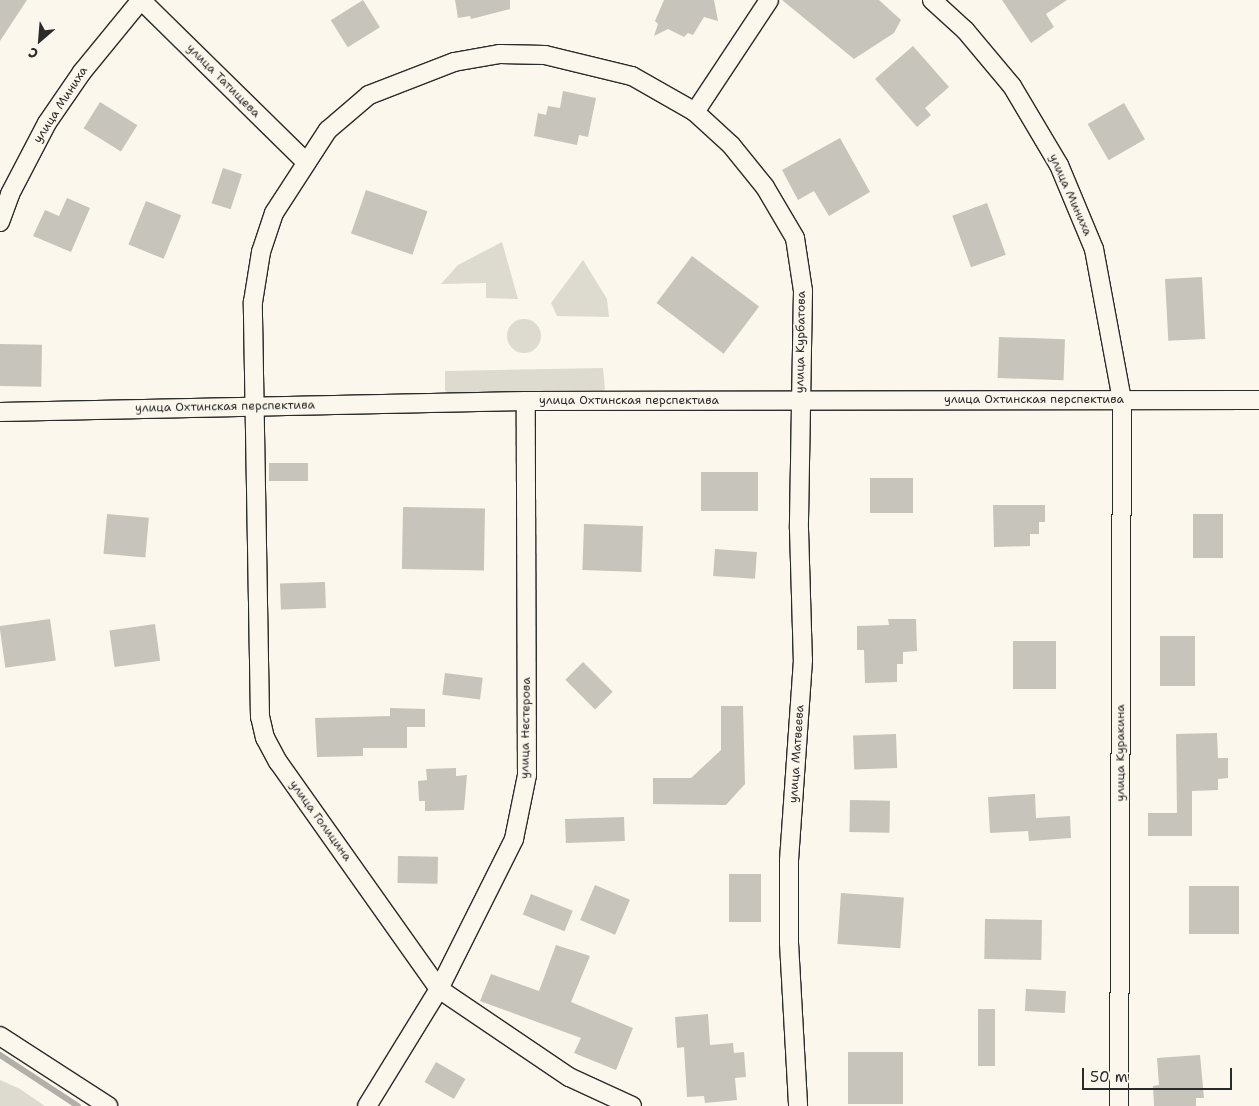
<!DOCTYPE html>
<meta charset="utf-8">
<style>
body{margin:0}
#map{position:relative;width:1259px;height:1106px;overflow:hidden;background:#fbf7ec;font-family:"Shantell Sans",sans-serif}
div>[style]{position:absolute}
.green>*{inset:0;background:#dddad0}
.round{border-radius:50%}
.stream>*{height:6px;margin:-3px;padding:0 3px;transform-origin:3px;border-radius:3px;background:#b1afa7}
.building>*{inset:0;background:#c7c4bc;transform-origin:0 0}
.roads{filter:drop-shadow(1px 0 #2b2b2b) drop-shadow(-1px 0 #2b2b2b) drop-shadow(0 1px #2b2b2b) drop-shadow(0 -1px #2b2b2b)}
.street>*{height:18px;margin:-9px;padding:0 9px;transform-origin:9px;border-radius:9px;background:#fbf7ec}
span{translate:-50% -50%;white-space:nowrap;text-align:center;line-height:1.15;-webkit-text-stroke:4px #fbf7ec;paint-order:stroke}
.street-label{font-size:12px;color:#2b2b2b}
.north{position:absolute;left:15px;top:15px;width:50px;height:50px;-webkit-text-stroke:4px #fbf7ec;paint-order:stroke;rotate:207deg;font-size:14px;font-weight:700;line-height:20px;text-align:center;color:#2b2b2b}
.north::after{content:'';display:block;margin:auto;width:18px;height:22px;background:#2b2b2b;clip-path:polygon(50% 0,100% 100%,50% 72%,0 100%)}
.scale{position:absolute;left:1082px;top:1068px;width:150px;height:22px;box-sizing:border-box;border:2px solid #2b2b2b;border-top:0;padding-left:6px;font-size:15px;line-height:18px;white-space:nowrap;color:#2b2b2b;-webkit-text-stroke:4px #fbf7ec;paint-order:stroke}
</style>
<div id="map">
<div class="green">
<div style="clip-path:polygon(502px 242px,518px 299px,486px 298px,486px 283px,441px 284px,458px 265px)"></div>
<div style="clip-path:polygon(583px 260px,607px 299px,609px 317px,557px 316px,551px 303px)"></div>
<div class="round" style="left:507px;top:319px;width:34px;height:34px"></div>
<div style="clip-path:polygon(603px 368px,605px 389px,599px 397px,449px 397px,445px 390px,445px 371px)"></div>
<div style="clip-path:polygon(0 1080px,20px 1089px,45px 1106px,0 1106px)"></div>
</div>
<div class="stream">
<div style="left:0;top:1055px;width:93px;rotate:33.2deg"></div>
</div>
<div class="building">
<div style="clip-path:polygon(0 0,27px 0,0 41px)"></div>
<div style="left:363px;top:0;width:32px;height:38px;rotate:58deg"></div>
<div style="clip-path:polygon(455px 0,510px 0,510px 9px,471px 19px,470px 16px,458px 18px)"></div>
<div style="clip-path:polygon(664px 0,714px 0,718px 21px,704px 17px,693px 35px,688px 33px,684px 37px,668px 29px,654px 36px,658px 24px,655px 21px)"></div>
<div style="clip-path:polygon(782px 0,879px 0,901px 20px,894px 33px,854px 59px)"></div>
<div style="clip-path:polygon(1002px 0,1067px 0,1046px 14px,1054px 27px,1031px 43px)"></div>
<div style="clip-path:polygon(913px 46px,949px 87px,925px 108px,931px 115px,917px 127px,875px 79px)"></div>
<div style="clip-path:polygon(563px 91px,596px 98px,588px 137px,579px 135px,577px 145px,534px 136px,538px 113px,546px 115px,548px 106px,560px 108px)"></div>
<div style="left:100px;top:102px;width:44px;height:31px;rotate:32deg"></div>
<div style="left:1124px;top:103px;width:42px;height:42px;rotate:60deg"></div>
<div style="clip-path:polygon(840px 138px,870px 192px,829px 216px,814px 191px,798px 200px,782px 170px)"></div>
<div style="left:223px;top:168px;width:20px;height:37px;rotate:18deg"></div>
<div style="left:366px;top:190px;width:65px;height:46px;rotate:19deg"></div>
<div style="clip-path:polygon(67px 198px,90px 208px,71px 252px,33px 236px,45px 210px,59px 216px)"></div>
<div style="left:146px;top:201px;width:38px;height:47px;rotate:22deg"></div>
<div style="left:987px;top:203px;width:55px;height:37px;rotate:70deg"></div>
<div style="left:692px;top:256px;width:84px;height:59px;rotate:37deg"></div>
<div style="left:1202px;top:277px;width:62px;height:37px;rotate:87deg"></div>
<div style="left:999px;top:337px;width:66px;height:41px;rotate:2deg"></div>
<div style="left:0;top:344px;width:42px;height:42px;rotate:1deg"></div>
<div style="left:269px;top:463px;width:39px;height:18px"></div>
<div style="left:758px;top:472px;width:39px;height:57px;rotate:90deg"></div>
<div style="left:870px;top:478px;width:43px;height:35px"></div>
<div style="clip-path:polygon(993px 505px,1045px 505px,1045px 522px,1039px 522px,1039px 534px,1030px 534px,1030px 546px,994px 547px)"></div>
<div style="left:403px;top:507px;width:82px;height:62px;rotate:1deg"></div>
<div style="left:107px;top:514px;width:42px;height:40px;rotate:5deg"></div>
<div style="left:1193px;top:514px;width:30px;height:44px"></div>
<div style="left:584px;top:524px;width:59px;height:46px;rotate:2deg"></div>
<div style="left:715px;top:549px;width:42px;height:27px;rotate:4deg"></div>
<div style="left:325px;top:582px;width:26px;height:45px;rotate:88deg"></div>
<div style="left:50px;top:619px;width:42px;height:51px;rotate:82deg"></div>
<div style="clip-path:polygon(888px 619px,916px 619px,917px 651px,903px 652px,903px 664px,897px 664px,897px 682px,865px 683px,864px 650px,857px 650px,857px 626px,889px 625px)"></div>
<div style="left:155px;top:624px;width:37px;height:46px;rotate:82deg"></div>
<div style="left:1160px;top:636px;width:35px;height:50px"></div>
<div style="left:1013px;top:641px;width:43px;height:48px"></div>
<div style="left:583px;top:662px;width:42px;height:25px;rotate:45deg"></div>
<div style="left:445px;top:673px;width:38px;height:22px;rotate:7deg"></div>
<div style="clip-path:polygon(721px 706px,743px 706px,745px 784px,726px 805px,653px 804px,653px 778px,691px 778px,721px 750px)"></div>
<div style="clip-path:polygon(390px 708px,425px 709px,425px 727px,407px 727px,407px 748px,363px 748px,363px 756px,317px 757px,315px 718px,390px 716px)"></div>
<div style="clip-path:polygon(1217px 733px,1218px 758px,1228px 758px,1228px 778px,1218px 779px,1218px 790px,1192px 791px,1192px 836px,1148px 836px,1148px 813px,1177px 813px,1176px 734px)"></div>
<div style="left:896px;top:734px;width:34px;height:43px;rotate:88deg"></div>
<div style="clip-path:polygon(456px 768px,456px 776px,467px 775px,464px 810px,425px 811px,425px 801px,419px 801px,418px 781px,427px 780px,426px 769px)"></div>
<div style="clip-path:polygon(1035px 794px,1036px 818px,1070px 816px,1071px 838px,1029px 841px,1028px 831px,990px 833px,988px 797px)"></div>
<div style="left:850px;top:800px;width:40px;height:32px;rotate:1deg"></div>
<div style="left:624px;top:817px;width:24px;height:59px;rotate:88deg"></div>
<div style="left:398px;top:856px;width:40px;height:27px;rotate:1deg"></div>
<div style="left:729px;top:874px;width:32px;height:48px"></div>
<div style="left:595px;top:885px;width:38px;height:38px;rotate:23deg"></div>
<div style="left:1189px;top:886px;width:50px;height:48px"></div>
<div style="left:841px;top:893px;width:63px;height:51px;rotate:4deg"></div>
<div style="left:531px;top:894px;width:45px;height:22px;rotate:22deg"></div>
<div style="left:985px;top:919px;width:57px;height:40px;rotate:1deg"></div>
<div style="clip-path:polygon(556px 945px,590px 956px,571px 1002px,633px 1028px,616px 1070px,574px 1053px,581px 1038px,480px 1001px,491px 974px,539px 991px)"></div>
<div style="left:1026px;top:989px;width:40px;height:22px;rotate:3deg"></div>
<div style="left:978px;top:1009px;width:17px;height:57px"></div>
<div style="clip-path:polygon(708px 1014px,710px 1045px,733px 1043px,734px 1053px,744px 1052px,746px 1077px,735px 1078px,737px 1100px,705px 1103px,704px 1096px,687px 1097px,684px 1047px,677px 1048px,675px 1017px)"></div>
<div style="left:848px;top:1052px;width:55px;height:52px"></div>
<div style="clip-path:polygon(1200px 1055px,1204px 1098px,1196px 1098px,1196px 1106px,1154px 1106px,1153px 1086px,1159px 1085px,1157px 1058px)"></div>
<div style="left:436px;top:1062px;width:34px;height:23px;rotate:30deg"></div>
</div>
<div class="roads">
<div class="street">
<div style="left:141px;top:0;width:230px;rotate:44.5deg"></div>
<div style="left:932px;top:0;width:45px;rotate:42.3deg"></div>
<div style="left:965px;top:30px;width:73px;rotate:50deg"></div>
<div style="left:1012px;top:86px;width:92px;rotate:59.3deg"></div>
<div style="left:1059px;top:165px;width:91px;rotate:67.4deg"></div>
<div style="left:1094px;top:249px;width:154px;rotate:79.5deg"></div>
<div style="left:1122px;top:400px;width:706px;rotate:90.24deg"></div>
<div style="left:695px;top:112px;width:134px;rotate:-56.5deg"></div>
<div style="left:0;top:222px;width:30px;rotate:-70deg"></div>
<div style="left:10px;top:194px;width:80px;rotate:-62.5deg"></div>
<div style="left:47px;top:123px;width:62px;rotate:-55.5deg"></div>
<div style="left:82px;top:72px;width:93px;rotate:-50.7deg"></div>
<div style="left:0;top:412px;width:526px;rotate:-1.2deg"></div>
<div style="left:526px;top:401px;width:733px;rotate:-0.08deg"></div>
<div style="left:0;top:1036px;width:129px;rotate:32.9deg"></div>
<div style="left:367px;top:1106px;width:137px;rotate:-58.4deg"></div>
<div style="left:439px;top:989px;width:168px;rotate:-63.4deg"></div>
<div style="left:514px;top:839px;width:65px;rotate:-78.5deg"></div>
<div style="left:527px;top:775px;width:374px;rotate:-90.2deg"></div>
<div style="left:632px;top:1106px;width:69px;rotate:-155.3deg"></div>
<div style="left:569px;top:1077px;width:157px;rotate:-145.9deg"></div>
<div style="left:439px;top:989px;width:278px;rotate:-125.3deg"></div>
<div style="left:278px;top:762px;width:27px;rotate:-118deg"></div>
<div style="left:265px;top:738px;width:22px;rotate:-103deg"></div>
<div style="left:260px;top:717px;width:415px;rotate:-91deg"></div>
<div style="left:253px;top:302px;width:51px;rotate:-80.9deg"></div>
<div style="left:261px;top:252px;width:41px;rotate:-71.6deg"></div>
<div style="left:274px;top:213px;width:99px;rotate:-57deg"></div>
<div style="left:328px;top:130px;width:54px;rotate:-40.5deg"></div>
<div style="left:369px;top:95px;width:91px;rotate:-21.2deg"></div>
<div style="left:454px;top:62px;width:47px;rotate:-9.9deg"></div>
<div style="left:500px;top:54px;width:45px;rotate:1.3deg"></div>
<div style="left:545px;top:55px;width:89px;rotate:13.6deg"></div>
<div style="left:632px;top:76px;width:73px;rotate:29.7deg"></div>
<div style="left:695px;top:112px;width:49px;rotate:42.5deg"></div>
<div style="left:731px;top:145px;width:54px;rotate:51deg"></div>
<div style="left:765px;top:187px;width:59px;rotate:59.5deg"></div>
<div style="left:795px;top:238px;width:54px;rotate:81.4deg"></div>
<div style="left:803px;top:291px;width:238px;rotate:91deg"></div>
<div style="left:799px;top:529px;width:131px;rotate:88.3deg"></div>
<div style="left:803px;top:660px;width:201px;rotate:94deg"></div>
<div style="left:789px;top:861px;width:82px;rotate:90deg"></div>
<div style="left:789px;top:943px;width:163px;rotate:86.8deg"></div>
</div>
</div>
<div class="street-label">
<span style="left:223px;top:81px;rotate:45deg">улица Татищева</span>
<span style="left:61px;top:105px;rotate:-57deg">улица Миниха</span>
<span style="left:1070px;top:195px;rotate:66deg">улица Миниха</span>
<span style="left:801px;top:342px;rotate:-89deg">улица Курбатова</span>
<span style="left:1034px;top:400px">улица Охтинская перспектива</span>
<span style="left:629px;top:401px">улица Охтинская перспектива</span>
<span style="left:225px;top:407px;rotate:-1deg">улица Охтинская перспектива</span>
<span style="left:526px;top:728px;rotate:-89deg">улица Нестерова</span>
<span style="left:1121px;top:753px;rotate:-90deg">улица Куракина</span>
<span style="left:797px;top:754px;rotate:-86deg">улица Матвеева</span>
<span style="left:320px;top:821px;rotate:54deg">улица Голицина</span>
</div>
<div class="north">С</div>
<div class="scale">50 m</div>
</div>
